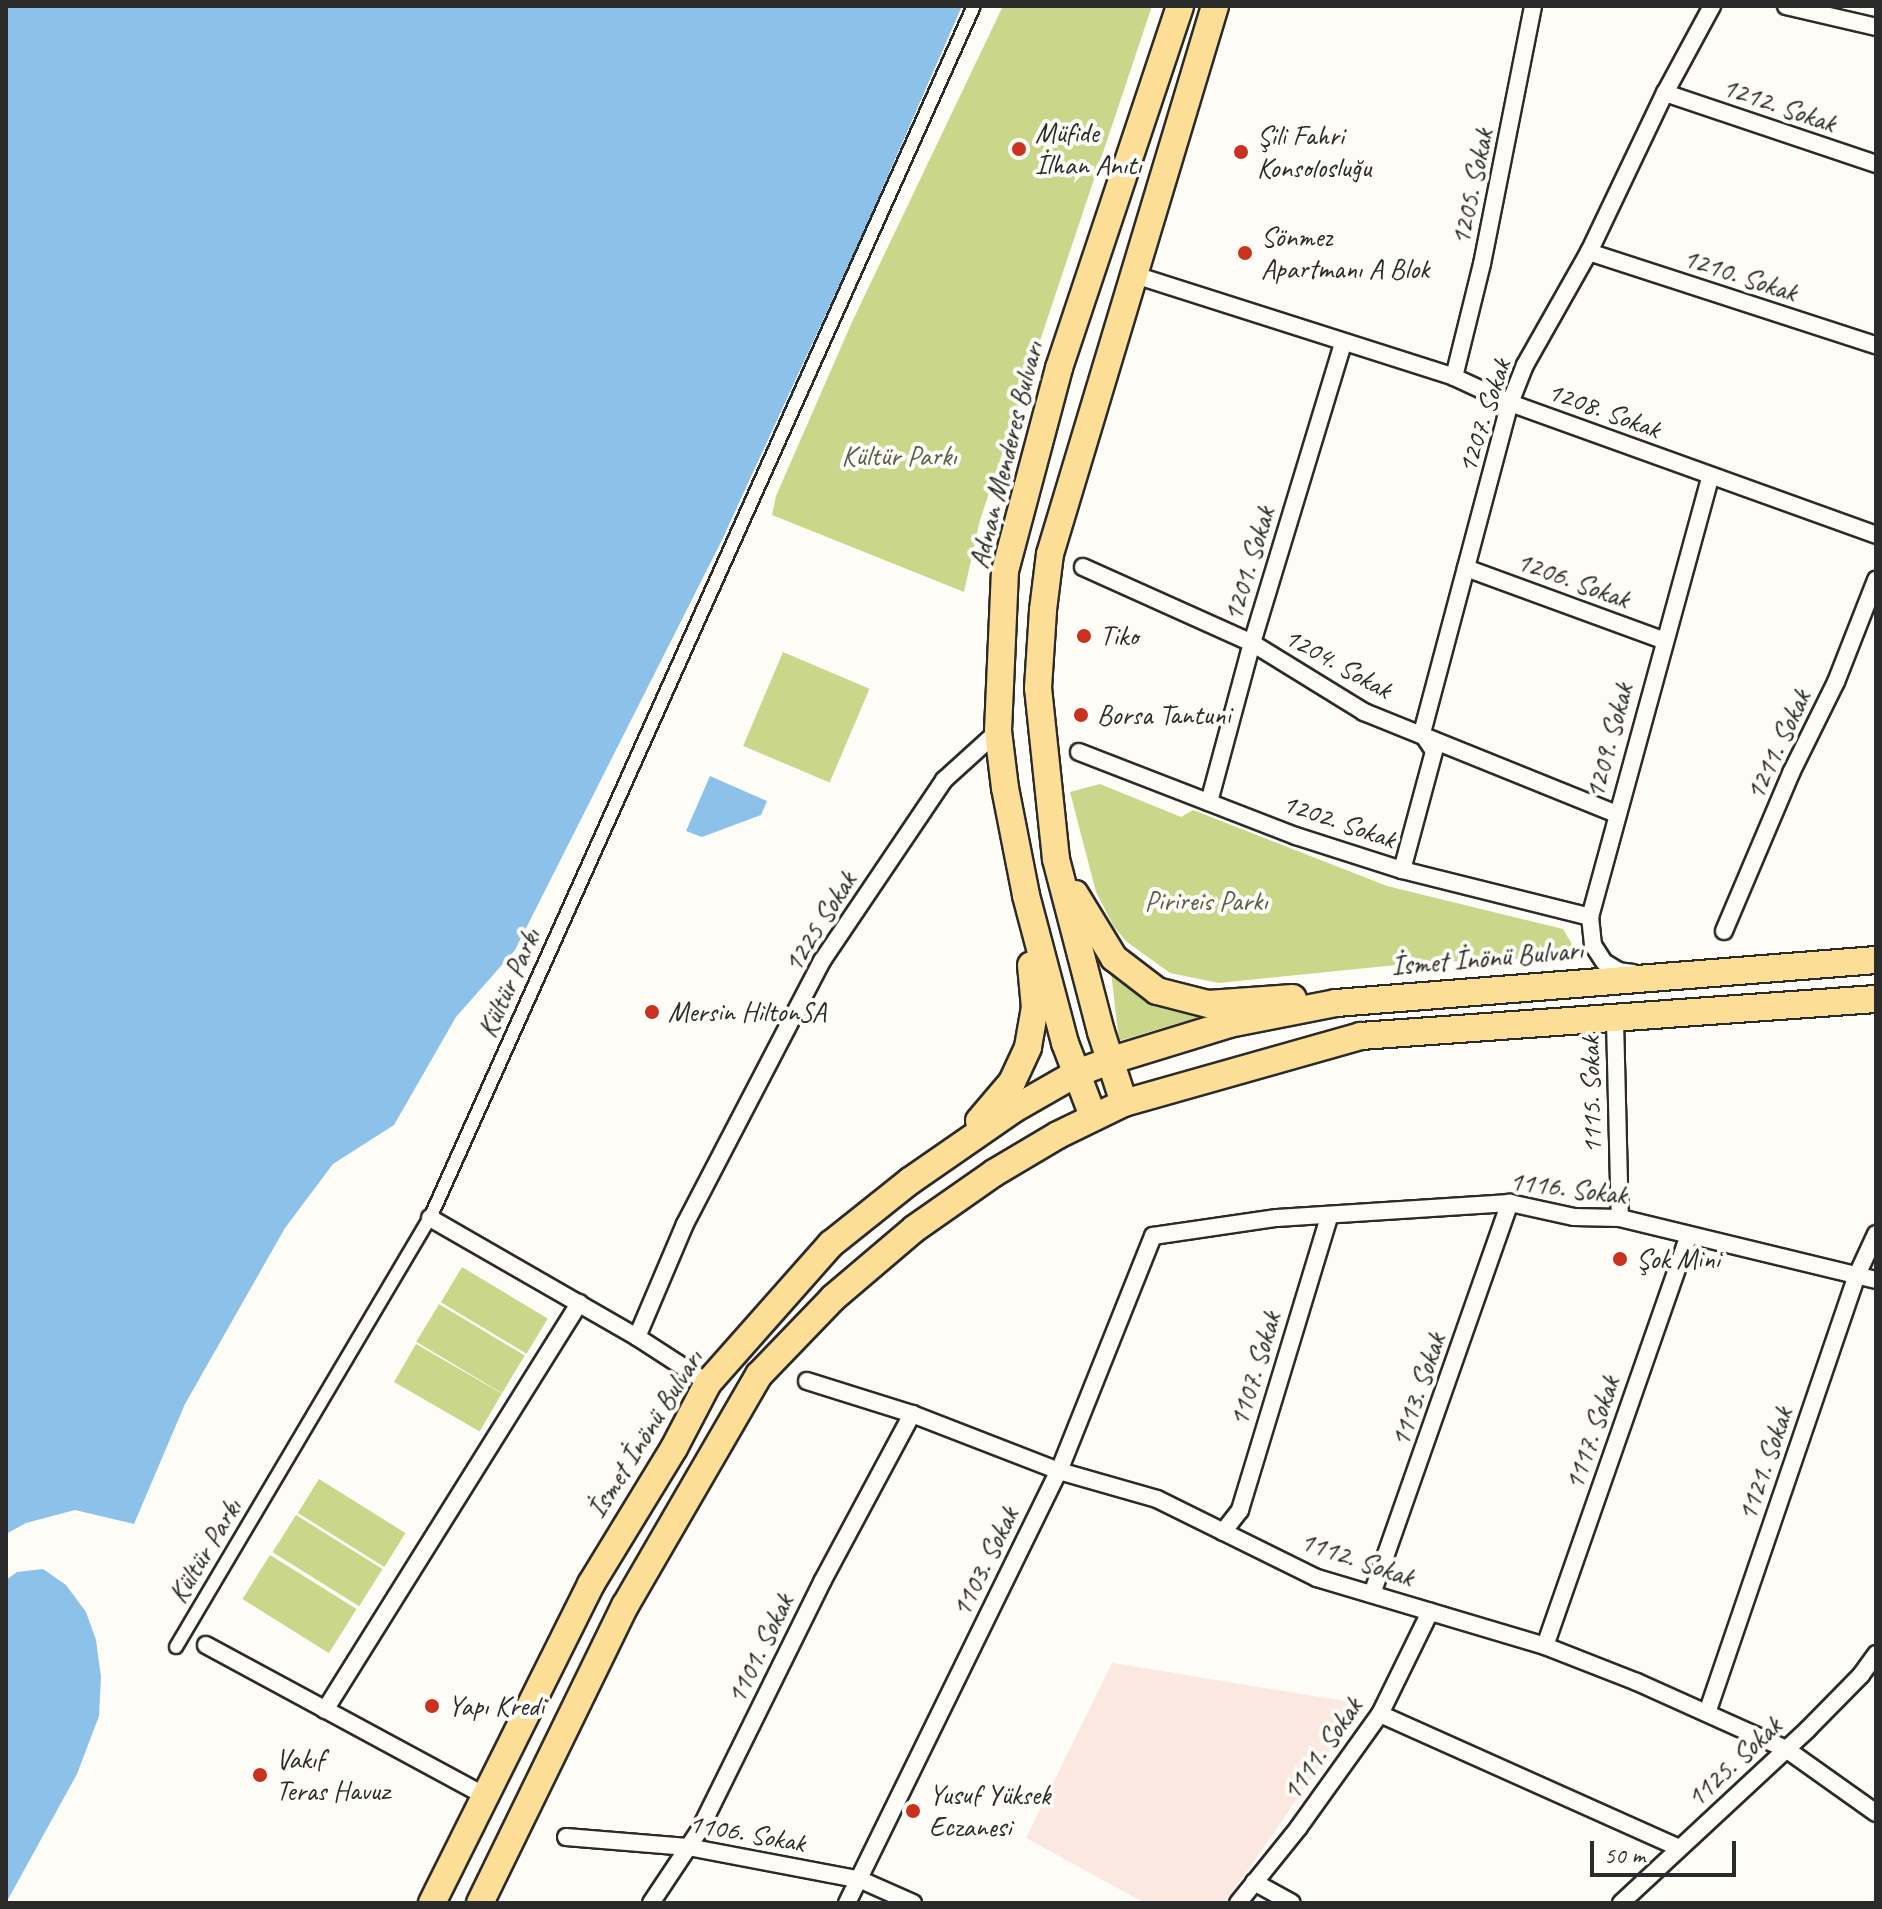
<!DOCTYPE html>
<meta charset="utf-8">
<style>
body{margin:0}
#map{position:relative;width:1882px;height:1909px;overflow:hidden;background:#fdfcf7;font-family:Caveat,sans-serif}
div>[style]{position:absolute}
.built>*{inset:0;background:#fbe8e1}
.green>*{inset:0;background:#cad68a;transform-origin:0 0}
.water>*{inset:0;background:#8cc2ea}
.roads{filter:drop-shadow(2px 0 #2b2b2b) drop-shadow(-2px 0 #2b2b2b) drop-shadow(0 2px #2b2b2b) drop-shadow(0 -2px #2b2b2b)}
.pedestrian>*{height:12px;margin:-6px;padding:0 6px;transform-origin:6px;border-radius:6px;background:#fdfcf7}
.minor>*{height:16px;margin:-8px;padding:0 8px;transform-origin:8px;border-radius:8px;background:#fdfcf7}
.primary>*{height:26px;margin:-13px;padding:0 13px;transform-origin:13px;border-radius:13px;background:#fdde96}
.dots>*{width:22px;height:22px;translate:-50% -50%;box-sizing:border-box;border:4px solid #fdfcf7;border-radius:50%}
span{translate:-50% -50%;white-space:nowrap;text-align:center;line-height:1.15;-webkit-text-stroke:8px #fdfcf7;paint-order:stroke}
.street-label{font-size:28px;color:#2b2b2b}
.poi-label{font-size:28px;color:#2b2b2b}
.left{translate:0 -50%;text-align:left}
.park-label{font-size:28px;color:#5b5e48}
.frame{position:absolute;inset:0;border:8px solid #2b2b2b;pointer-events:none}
.scale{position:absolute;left:1590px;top:1841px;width:146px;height:36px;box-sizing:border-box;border:4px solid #2b2b2b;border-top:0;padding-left:10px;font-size:24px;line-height:28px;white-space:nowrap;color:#2b2b2b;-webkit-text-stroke:6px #fdfcf7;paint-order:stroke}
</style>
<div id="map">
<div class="built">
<div style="clip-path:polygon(1112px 1663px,1363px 1704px,1225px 1903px,1145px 1903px,1026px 1838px)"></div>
</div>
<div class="green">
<div style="clip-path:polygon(1003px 6px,1152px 6px,980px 520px,964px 592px,772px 515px,776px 496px,852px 322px)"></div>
<div style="left:783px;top:652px;width:94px;height:102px;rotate:23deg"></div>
<div style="clip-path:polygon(1100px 784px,1181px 817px,1193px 810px,1387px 886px,1563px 929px,1579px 956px,1416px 963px,1219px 983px,1170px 973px,1127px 942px,1114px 927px,1096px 892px,1070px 792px)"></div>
<div style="clip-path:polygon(1110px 963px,1206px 1015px,1119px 1041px)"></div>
<div style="left:462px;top:1267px;width:100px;height:41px;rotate:31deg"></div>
<div style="left:439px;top:1304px;width:100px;height:44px;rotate:31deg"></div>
<div style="left:416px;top:1344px;width:99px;height:44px;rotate:30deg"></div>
<div style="left:319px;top:1479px;width:102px;height:40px;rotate:32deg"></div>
<div style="left:296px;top:1515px;width:102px;height:44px;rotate:32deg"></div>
<div style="left:270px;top:1555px;width:102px;height:52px;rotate:32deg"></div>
</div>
<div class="water">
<div style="clip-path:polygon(6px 6px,962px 6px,858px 244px,721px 542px,515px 950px,456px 1017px,394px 1125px,333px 1164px,285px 1228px,185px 1404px,134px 1524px,75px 1510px,26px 1523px,6px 1534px)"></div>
<div style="clip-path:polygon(710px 776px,767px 801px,761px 815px,702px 837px,686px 831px)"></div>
<div style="clip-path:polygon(43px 1569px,66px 1585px,86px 1612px,96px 1640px,101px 1677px,99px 1716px,77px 1774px,6px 1903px,6px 1580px,17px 1572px)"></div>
</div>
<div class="roads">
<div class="pedestrian">
<div style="left:176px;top:1647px;width:499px;rotate:-59.4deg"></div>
<div style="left:430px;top:1218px;width:1328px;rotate:-65.83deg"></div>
</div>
<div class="minor">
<div style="left:1786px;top:6px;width:92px;rotate:13.1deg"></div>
<div style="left:1665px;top:93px;width:223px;rotate:18.6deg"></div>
<div style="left:1589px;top:252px;width:302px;rotate:18deg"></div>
<div style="left:1132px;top:274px;width:338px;rotate:17.7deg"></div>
<div style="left:1454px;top:377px;width:62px;rotate:24.9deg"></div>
<div style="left:1510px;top:403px;width:389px;rotate:19.8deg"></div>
<div style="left:1454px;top:377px;width:116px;rotate:-76.1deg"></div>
<div style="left:1482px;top:264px;width:263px;rotate:-78.8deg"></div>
<div style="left:1083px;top:567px;width:185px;rotate:24.2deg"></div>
<div style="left:1252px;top:643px;width:132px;rotate:31.6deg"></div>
<div style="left:1364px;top:712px;width:273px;rotate:22deg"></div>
<div style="left:1466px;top:568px;width:210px;rotate:20.1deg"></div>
<div style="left:1079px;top:752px;width:233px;rotate:21.2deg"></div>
<div style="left:1296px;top:836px;width:111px;rotate:17.8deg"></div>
<div style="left:1402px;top:870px;width:194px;rotate:14deg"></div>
<div style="left:1209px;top:802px;width:165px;rotate:-74.9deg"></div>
<div style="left:1252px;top:643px;width:313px;rotate:-73.1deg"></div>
<div style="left:1402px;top:870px;width:123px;rotate:-74.9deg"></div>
<div style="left:1434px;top:751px;width:22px;rotate:-124deg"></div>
<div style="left:1422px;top:733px;width:342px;rotate:-75.1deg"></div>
<div style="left:1510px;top:403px;width:41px;rotate:-68.5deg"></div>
<div style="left:1525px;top:365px;width:130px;rotate:-60.5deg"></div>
<div style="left:1589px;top:252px;width:176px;rotate:-64.5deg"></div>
<div style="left:1665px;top:93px;width:99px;rotate:-61.6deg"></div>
<div style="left:1724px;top:931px;width:172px;rotate:-67deg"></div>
<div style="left:1791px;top:773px;width:102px;rotate:-63.7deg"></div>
<div style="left:1836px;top:682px;width:110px;rotate:-68.6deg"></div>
<div style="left:1633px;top:973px;width:14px;rotate:-172deg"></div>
<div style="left:1619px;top:971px;width:17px;rotate:-149deg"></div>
<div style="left:1604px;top:962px;width:20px;rotate:-123deg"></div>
<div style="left:1593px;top:945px;width:28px;rotate:-96deg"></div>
<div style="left:1590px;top:917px;width:455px;rotate:-74.7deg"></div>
<div style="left:1615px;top:1020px;width:198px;rotate:88.6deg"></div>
<div style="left:430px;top:1218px;width:239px;rotate:29.9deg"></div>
<div style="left:637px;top:1337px;width:85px;rotate:32.9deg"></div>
<div style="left:637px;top:1337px;width:123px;rotate:-67deg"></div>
<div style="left:685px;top:1224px;width:297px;rotate:-62.5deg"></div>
<div style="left:822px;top:961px;width:218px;rotate:-56deg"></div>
<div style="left:944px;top:780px;width:73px;rotate:-42.2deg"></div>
<div style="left:807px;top:1381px;width:110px;rotate:17.4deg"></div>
<div style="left:912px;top:1414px;width:158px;rotate:21.2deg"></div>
<div style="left:1059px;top:1471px;width:102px;rotate:15.9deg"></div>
<div style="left:1157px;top:1499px;width:178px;rotate:26.3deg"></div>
<div style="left:1317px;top:1578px;width:238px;rotate:16.6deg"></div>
<div style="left:1545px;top:1646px;width:99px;rotate:21.4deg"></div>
<div style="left:1637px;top:1682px;width:163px;rotate:24.2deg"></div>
<div style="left:1786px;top:1749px;width:110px;rotate:35.4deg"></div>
<div style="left:1223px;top:1532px;width:28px;rotate:-52deg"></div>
<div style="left:1240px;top:1510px;width:306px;rotate:-73.1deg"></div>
<div style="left:1372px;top:1594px;width:415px;rotate:-70.6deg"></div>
<div style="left:206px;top:1645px;width:315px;rotate:28.4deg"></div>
<div style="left:1545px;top:1646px;width:433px;rotate:-70.7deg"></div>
<div style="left:325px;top:1710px;width:480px;rotate:-58deg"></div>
<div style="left:1707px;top:1713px;width:463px;rotate:-71.1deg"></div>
<div style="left:1857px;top:1275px;width:45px;rotate:-65.1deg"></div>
<div style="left:1380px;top:1714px;width:328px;rotate:24.1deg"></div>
<div style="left:566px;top:1837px;width:122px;rotate:4.7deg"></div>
<div style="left:688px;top:1847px;width:176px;rotate:10.8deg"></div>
<div style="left:861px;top:1880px;width:57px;rotate:23.9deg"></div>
<div style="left:1254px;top:1882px;width:43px;rotate:28.9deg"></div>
<div style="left:651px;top:1903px;width:87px;rotate:-56.3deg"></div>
<div style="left:699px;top:1831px;width:278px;rotate:-63.7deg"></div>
<div style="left:822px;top:1582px;width:191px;rotate:-61.8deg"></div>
<div style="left:847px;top:1903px;width:481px;rotate:-63.9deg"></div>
<div style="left:1059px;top:1471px;width:253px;rotate:-68.2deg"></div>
<div style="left:1153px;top:1236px;width:125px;rotate:-8.3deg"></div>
<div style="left:1277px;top:1218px;width:233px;rotate:-3.7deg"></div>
<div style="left:1510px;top:1203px;width:66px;rotate:12.3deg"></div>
<div style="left:1574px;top:1217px;width:46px;rotate:1.2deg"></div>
<div style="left:1620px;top:1218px;width:263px;rotate:13.6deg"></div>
<div style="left:1238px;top:1903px;width:97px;rotate:-51.2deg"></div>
<div style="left:1299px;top:1827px;width:139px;rotate:-54.4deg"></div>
<div style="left:1380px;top:1714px;width:114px;rotate:-63.9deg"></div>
<div style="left:1621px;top:1903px;width:255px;rotate:-42.9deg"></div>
<div style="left:1808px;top:1729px;width:76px;rotate:-45.5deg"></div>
<div style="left:1861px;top:1675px;width:26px;rotate:-54deg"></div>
</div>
<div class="primary">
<div style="left:1075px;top:894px;width:75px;rotate:58.6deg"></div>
<div style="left:1114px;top:958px;width:54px;rotate:37.5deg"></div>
<div style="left:1157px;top:991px;width:53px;rotate:14.3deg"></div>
<div style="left:1208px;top:1004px;width:85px;rotate:-4deg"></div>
<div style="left:1124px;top:1103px;width:75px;rotate:-107.9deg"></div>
<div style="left:1101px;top:1032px;width:179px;rotate:-104.6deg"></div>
<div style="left:1056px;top:859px;width:172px;rotate:-96deg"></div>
<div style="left:1038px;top:688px;width:78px;rotate:-86.3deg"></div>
<div style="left:1043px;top:610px;width:56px;rotate:-82.9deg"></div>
<div style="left:1050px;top:554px;width:572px;rotate:-73.24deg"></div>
<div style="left:1093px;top:1116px;width:78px;rotate:-111deg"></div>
<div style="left:1065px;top:1043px;width:153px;rotate:-104.8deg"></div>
<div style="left:1026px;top:895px;width:109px;rotate:-101.1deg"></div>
<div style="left:1005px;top:788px;width:57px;rotate:-97deg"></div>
<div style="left:998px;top:731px;width:160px;rotate:-87.5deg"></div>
<div style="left:1005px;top:571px;width:210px;rotate:-75.1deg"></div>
<div style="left:1059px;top:368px;width:382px;rotate:-71.5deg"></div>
<div style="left:979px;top:1121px;width:51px;rotate:-49.8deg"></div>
<div style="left:1012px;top:1082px;width:38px;rotate:-65deg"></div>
<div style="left:1028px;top:1047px;width:40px;rotate:-80deg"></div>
<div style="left:1035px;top:1008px;width:43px;rotate:-95.3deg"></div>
<div style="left:432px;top:1903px;width:356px;rotate:-63.5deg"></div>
<div style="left:591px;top:1584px;width:159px;rotate:-58.6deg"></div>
<div style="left:674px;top:1448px;width:73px;rotate:-62.4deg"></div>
<div style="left:708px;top:1383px;width:186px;rotate:-48.5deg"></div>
<div style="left:831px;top:1244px;width:101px;rotate:-38.6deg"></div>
<div style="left:910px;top:1181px;width:126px;rotate:-34.7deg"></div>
<div style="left:1014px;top:1109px;width:70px;rotate:-29.8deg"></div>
<div style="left:1075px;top:1074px;width:36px;rotate:-21deg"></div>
<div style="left:1109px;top:1061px;width:126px;rotate:-17.1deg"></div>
<div style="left:1229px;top:1024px;width:109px;rotate:-11.1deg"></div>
<div style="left:1336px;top:1003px;width:542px;rotate:-4.55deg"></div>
<div style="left:480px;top:1903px;width:331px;rotate:-64deg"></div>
<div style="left:625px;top:1606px;width:267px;rotate:-59.9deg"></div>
<div style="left:759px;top:1375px;width:107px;rotate:-46.1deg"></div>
<div style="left:833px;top:1298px;width:106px;rotate:-40.4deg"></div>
<div style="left:914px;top:1229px;width:98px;rotate:-35deg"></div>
<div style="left:994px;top:1173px;width:74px;rotate:-30.7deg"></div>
<div style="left:1058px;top:1135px;width:73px;rotate:-25.9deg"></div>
<div style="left:1124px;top:1103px;width:246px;rotate:-15.8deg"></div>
<div style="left:1361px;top:1036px;width:516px;rotate:-4.11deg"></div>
</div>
</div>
<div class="dots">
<div style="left:1019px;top:149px;background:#c8321e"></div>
<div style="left:1241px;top:152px;background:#c8321e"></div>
<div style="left:1245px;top:253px;background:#c8321e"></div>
<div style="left:1084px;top:636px;background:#c8321e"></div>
<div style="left:1081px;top:715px;background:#c8321e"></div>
<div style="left:652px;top:1012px;background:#c8321e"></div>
<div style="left:1620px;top:1259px;background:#c8321e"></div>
<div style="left:432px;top:1706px;background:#c8321e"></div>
<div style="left:260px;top:1775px;background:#c8321e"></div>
<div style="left:913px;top:1811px;background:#c8321e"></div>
</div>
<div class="street-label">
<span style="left:1779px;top:105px;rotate:19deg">1212. Sokak</span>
<span style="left:1472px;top:187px;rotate:-78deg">1205. Sokak</span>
<span style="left:1740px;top:275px;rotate:18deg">1210. Sokak</span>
<span style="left:1604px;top:410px;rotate:20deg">1208. Sokak</span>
<span style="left:1484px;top:416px;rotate:-72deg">1207. Sokak</span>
<span style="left:1006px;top:455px;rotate:-76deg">Adnan Menderes Bulvarı</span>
<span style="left:1249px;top:564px;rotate:-73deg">1201. Sokak</span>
<span style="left:1573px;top:580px;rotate:20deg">1206. Sokak</span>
<span style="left:1338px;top:663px;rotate:29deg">1204. Sokak</span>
<span style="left:1609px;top:741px;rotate:-75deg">1209. Sokak</span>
<span style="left:1778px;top:745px;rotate:-65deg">1211. Sokak</span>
<span style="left:1339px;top:821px;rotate:19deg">1202. Sokak</span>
<span style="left:820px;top:922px;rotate:-58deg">1225 Sokak</span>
<span style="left:1487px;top:958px;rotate:-5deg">İsmet İnönü Bulvarı</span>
<span style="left:509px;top:983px;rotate:-66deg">Kültür Parkı</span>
<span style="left:1591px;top:1095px;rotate:-91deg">1115. Sokak</span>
<span style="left:1568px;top:1188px;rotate:7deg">1116. Sokak</span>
<span style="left:1255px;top:1369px;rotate:-73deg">1107. Sokak</span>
<span style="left:1418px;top:1390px;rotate:-71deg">1113. Sokak</span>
<span style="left:1592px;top:1433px;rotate:-71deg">1117. Sokak</span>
<span style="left:645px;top:1434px;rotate:-58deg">İsmet İnönü Bulvarı</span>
<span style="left:1765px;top:1464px;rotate:-71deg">1121. Sokak</span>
<span style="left:205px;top:1551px;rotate:-59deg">Kültür Parkı</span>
<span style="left:1357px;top:1559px;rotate:19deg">1112. Sokak</span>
<span style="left:985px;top:1562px;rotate:-64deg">1103. Sokak</span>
<span style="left:760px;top:1649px;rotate:-64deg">1101. Sokak</span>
<span style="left:1322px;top:1749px;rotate:-55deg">1111. Sokak</span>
<span style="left:1734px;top:1762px;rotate:-43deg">1125. Sokak</span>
<span style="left:747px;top:1833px;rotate:10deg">1106. Sokak</span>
</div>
<div class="poi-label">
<span class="left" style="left:1035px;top:149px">Müfide<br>İlhan Anıtı</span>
<span class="left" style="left:1257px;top:152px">Şili Fahri<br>Konsolosluğu</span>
<span class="left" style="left:1261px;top:253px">Sönmez<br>Apartmanı A Blok</span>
<span class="left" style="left:1100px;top:636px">Тiko</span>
<span class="left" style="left:1097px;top:715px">Borsa Tantuni</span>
<span class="left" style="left:668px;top:1012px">Mersin HiltonSA</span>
<span class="left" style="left:1636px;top:1259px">Şok Mini</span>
<span class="left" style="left:448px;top:1706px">Yapı Kredi</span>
<span class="left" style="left:276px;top:1775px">Vakıf<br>Teras Havuz</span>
<span class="left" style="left:929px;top:1811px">Yusuf Yüksek<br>Eczanesi</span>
</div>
<div class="park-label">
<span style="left:899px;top:456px">Kültür Parkı</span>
<span style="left:1206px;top:901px">Pirireis Parkı</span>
</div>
<div class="frame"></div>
<div class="scale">50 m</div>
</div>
